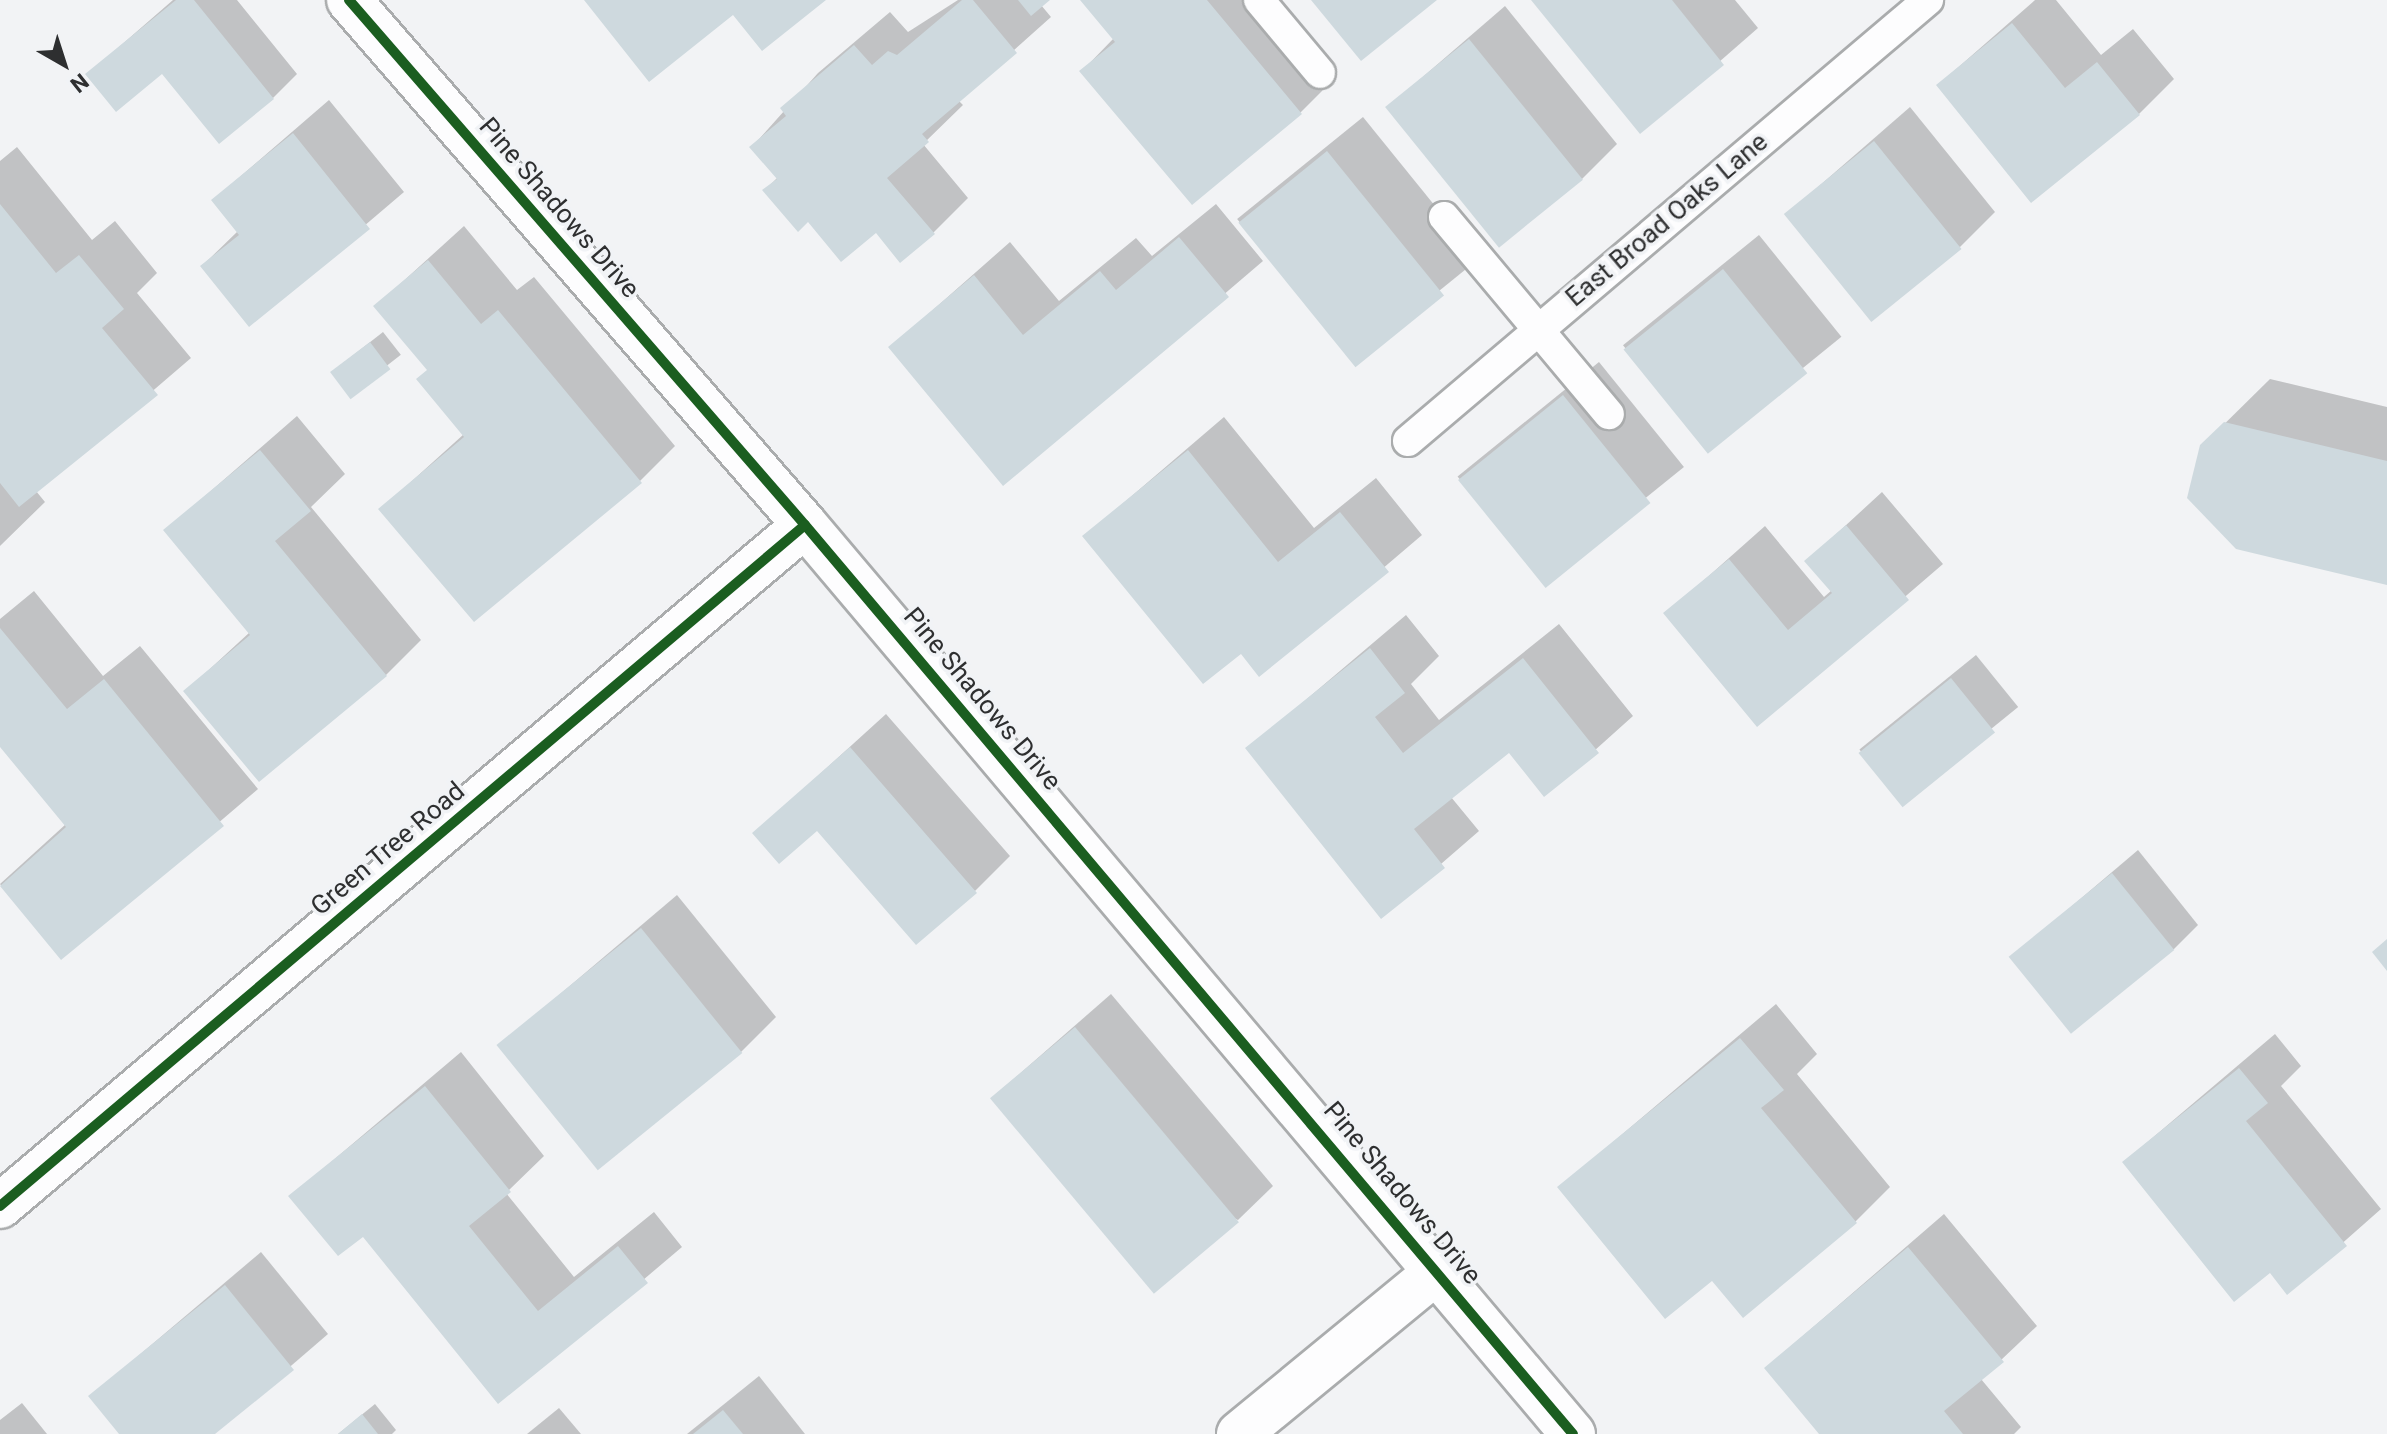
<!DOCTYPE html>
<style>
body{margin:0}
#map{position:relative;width:2387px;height:1434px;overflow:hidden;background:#f2f3f5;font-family:Roboto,sans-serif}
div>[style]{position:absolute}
.shadow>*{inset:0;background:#0003;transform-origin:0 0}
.building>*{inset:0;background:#ced9de;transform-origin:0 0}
.roads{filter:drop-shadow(2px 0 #aaacad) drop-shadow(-2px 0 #aaacad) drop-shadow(0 2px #aaacad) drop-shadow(0 -2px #aaacad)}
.lane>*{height:30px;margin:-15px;padding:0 15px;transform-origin:15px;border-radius:15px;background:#fdfdfe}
.street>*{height:44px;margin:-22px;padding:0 22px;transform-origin:22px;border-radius:22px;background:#fdfdfe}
.cycleway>*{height:10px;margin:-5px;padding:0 5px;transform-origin:5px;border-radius:5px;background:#1b5e20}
span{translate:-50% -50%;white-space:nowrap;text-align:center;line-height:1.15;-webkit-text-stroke:7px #f1f3f6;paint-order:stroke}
.street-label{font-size:26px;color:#2e2f30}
.north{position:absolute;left:24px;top:24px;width:80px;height:80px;-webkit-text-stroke:6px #f1f3f6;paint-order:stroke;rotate:141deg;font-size:22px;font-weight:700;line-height:32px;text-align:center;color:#2e2f30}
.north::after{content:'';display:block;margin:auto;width:28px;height:36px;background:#2e2f30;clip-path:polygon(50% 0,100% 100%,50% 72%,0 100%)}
</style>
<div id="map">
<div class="shadow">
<div style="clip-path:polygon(173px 0,237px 0,297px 74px,273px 98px,163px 71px,88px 74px)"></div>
<div style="clip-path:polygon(958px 0,1047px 0,1041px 5px,1051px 17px,958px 100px,963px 105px,923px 144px,968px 198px,933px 233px,808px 220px,765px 190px,778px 177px,752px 147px,818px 73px,890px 12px,908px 32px)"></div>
<div style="clip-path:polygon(1082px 0,1271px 0,1335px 78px,1300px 113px,1082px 71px,1114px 38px)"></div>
<div style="clip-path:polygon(1534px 0,1735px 0,1758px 28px,1640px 131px)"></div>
<div style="clip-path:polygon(2035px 0,2056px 0,2101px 55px,2133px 29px,2174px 79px,2139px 114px,1938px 85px)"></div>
<div style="clip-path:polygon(1505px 6px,1617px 144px,1582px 179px,1388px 107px)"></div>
<div style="clip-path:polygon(329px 100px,404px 192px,249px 324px,202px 266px,238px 231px,213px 200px)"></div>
<div style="clip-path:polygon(1910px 107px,1995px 212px,1960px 247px,1787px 214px)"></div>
<div style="left:1363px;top:117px;width:183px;height:162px;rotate:51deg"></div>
<div style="clip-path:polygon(17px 147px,92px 240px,115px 221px,157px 273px,137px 293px,191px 358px,36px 491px,45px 502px,0 546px,0 161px)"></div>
<div style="clip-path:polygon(1216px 204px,1263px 261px,1003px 483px,891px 347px,1010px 242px,1059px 301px,1136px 238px,1152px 256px)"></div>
<div style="clip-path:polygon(464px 226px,517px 290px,534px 277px,675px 446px,640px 481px,381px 509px,464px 434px,428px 369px,376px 306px)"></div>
<div style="left:1759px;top:235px;width:131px;height:175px;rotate:51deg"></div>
<div style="left:383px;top:332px;width:29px;height:65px;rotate:52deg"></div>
<div style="left:1599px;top:362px;width:135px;height:182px;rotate:51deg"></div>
<div style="clip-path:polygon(2270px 379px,2387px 407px,2387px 583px,2202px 446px)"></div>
<div style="clip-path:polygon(297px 416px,345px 474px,311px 507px,421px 640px,386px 675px,186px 691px,250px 632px,166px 530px)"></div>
<div style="clip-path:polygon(1224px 417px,1314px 528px,1376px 478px,1422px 535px,1259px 674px,1241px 651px,1085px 536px)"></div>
<div style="clip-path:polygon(1882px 492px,1943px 564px,1757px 724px,1666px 614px,1765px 526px,1824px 597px,1832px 590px,1807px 561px)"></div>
<div style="clip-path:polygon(34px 591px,103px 676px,140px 646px,258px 789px,61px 957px,0 884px,66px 824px,0 744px,0 619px)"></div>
<div style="clip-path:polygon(1406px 615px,1439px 656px,1411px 684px,1439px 720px,1559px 624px,1633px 716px,1545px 795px,1509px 751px,1451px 797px,1479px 831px,1381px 916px,1248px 749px)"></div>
<div style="left:1976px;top:655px;width:67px;height:150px;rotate:51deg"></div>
<div style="clip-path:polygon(886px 714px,1010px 856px,975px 891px,817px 828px,755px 833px)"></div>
<div style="clip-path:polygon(2138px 850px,2198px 925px,2174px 949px,2012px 957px)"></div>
<div style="clip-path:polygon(677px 895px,776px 1017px,741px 1052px,499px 1046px)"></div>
<div style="clip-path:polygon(1111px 994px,1273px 1186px,1238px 1220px,992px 1098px)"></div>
<div style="clip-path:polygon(1776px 1004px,1817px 1054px,1797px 1074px,1890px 1187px,1855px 1222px,1713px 1278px,1560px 1187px)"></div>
<div style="clip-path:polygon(2275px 1034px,2301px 1066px,2281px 1086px,2381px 1209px,2287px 1292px,2270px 1271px,2124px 1162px)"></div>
<div style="clip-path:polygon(461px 1052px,544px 1156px,506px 1193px,574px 1277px,654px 1212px,682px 1247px,499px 1402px,363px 1234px,291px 1196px)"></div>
<div style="clip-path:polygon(1944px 1214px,2037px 1326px,1981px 1379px,2021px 1427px,2014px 1434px,1822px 1434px,1766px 1368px)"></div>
<div style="clip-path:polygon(261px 1252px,328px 1334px,212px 1434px,122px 1434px,91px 1396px)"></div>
<div style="clip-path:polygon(759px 1376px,805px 1434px,687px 1434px)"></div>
<div style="clip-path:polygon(22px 1403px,47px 1434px,0 1434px,0 1420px)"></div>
<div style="clip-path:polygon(375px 1404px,396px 1430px,392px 1434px,338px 1434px)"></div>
<div style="clip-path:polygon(559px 1408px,581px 1434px,527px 1434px)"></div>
</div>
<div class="building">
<div style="clip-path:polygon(176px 0,194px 0,274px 99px,219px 144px,162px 74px,116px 112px,85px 74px)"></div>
<div style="clip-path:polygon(584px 0,826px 0,762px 51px,733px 15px,649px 82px)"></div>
<div style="clip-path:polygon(962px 0,973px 0,1017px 53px,922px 134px,929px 142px,887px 178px,935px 234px,900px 263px,876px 233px,841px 262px,808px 222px,798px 232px,762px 190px,777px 179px,749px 147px,786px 116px,780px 108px,854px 45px,872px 65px,888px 51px,897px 55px)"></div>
<div style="clip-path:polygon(1018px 0,1050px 0,1031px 16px)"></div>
<div style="clip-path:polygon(1080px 0,1207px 0,1302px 114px,1192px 205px,1079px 71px,1115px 42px)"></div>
<div style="clip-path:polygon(1311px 0,1437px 0,1361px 61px)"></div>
<div style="clip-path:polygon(1531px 0,1672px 0,1724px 65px,1640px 134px)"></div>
<div style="clip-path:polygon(2012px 23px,2065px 88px,2097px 62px,2140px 115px,2031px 203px,1936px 85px)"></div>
<div style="left:1469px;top:39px;width:181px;height:108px;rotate:51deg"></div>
<div style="clip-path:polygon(293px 133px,370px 229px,249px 327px,200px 266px,239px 235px,211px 200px)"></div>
<div style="left:1874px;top:141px;width:139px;height:116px;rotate:51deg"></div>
<div style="left:1327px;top:151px;width:186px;height:114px;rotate:51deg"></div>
<div style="clip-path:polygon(0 204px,56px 273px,79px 255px,124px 309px,102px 328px,158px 395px,19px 507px,0 483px)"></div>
<div style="clip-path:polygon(1179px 237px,1229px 297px,1003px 486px,888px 347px,974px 275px,1023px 335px,1100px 271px,1116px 290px)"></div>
<div style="clip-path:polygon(428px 260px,481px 324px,498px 310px,642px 483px,474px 622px,378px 509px,464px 437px,416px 379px,427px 370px,373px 306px)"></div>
<div style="left:1723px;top:269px;width:134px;height:128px;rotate:51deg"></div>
<div style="left:370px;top:342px;width:34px;height:50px;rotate:53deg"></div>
<div style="left:1563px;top:395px;width:139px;height:135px;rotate:51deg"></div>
<div style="clip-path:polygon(2224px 422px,2387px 461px,2387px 585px,2236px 549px,2187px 498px,2200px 445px)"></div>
<div style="clip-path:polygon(260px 450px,311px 511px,275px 541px,387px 676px,259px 782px,183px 691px,250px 635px,163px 530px)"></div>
<div style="clip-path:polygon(1188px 450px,1278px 562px,1340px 512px,1389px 572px,1259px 677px,1241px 654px,1203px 684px,1082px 536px)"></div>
<div style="clip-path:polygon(1846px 525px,1909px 600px,1757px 727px,1663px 613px,1729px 559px,1788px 630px,1832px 593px,1804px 561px)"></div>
<div style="clip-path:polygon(0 628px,67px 709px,104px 679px,224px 826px,61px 960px,0 886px,66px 827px,0 747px)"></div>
<div style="clip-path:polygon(1370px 648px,1405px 693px,1375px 717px,1403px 753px,1523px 658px,1599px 753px,1544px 797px,1509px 753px,1414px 829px,1445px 868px,1381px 919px,1245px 748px)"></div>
<div style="left:1951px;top:678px;width:70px;height:119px;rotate:51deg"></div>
<div style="clip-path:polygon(850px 747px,977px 893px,916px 945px,817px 831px,779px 864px,752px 833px)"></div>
<div style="left:2112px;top:873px;width:99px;height:133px;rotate:51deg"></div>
<div style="left:641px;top:928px;width:161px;height:186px;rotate:51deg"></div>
<div style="clip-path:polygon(2387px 939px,2387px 971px,2372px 952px)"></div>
<div style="left:1075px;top:1027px;width:255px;height:111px;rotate:50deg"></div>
<div style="clip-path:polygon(1740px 1038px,1784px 1090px,1761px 1108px,1857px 1223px,1743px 1318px,1712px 1281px,1665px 1319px,1557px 1187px)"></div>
<div style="clip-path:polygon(2239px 1068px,2268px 1103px,2246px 1121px,2347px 1246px,2287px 1295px,2270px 1273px,2234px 1302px,2122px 1162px)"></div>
<div style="clip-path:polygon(425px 1086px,511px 1192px,469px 1226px,538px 1311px,618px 1246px,648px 1283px,498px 1404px,363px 1237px,338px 1256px,288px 1196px)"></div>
<div style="clip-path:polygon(1908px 1247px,2004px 1362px,1944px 1411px,1963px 1434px,1819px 1434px,1764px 1368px)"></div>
<div style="clip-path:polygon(225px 1285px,294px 1370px,215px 1434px,119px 1434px,88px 1396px)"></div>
<div style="clip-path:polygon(723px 1410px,743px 1434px,693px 1434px)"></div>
<div style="clip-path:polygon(362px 1414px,378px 1434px,338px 1434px)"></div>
</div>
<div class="roads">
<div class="lane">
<div style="left:1259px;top:0;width:95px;rotate:50.1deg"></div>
<div style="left:1444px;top:217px;width:257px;rotate:50.1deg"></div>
<div style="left:1408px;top:441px;width:682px;rotate:-40.3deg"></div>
</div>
<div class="street">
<div style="left:349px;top:0;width:695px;rotate:49.02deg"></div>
<div style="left:805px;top:525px;width:1190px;rotate:49.81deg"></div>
<div style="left:0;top:1206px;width:1054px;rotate:-40.23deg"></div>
<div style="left:1239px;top:1434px;width:259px;rotate:-39.4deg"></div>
</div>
</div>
<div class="cycleway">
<div style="left:349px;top:0;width:695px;rotate:49.02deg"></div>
<div style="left:805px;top:525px;width:1190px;rotate:49.81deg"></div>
<div style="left:0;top:1206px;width:1054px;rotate:-40.23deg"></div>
</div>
<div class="street-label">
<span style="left:559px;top:208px;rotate:49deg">Pine Shadows Drive</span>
<span style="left:1667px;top:220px;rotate:-40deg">East Broad Oaks Lane</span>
<span style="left:982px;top:699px;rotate:50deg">Pine Shadows Drive</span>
<span style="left:388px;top:849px;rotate:-40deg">Green Tree Road</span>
<span style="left:1402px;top:1193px;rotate:50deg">Pine Shadows Drive</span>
</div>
<div class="north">N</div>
</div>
